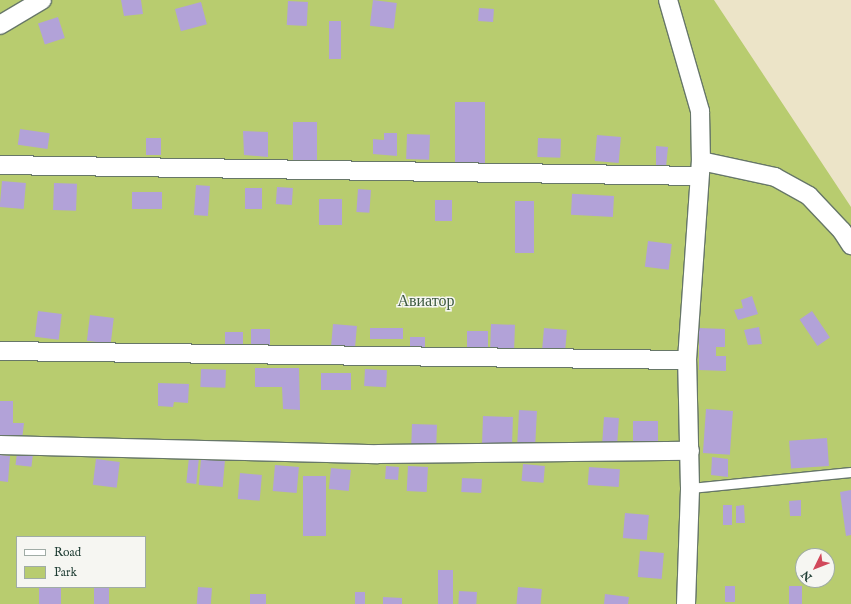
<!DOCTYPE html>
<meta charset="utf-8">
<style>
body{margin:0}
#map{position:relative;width:851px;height:604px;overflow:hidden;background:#ece4c8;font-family:"IM FELL English",serif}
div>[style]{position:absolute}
.green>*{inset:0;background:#b8cc6f}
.building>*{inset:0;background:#b2a2d8;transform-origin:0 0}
.roads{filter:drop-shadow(1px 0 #677768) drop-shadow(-1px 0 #677768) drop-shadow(0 1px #677768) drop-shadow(0 -1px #677768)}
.lane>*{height:9px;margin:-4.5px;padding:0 4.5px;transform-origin:4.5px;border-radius:4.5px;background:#fff}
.street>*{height:18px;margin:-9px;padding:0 9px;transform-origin:9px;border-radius:9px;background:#fff}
span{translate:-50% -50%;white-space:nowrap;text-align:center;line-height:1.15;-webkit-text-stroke:3px #f6f6f2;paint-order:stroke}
.park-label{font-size:16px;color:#3e5a40}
.legend{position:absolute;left:16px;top:536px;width:130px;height:52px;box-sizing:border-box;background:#f6f6f2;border:1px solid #a0aca6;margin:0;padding:5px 7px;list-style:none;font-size:12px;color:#1f3d34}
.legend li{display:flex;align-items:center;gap:8px;height:20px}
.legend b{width:20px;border:1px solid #a0aca6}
.north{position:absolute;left:795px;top:548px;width:40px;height:40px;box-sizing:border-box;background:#f6f6f2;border:1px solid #a0aca6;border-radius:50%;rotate:227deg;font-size:11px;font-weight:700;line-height:16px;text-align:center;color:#1f3d34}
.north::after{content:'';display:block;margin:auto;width:14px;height:18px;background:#d1495b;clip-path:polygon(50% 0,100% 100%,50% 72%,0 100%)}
</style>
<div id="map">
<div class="green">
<div style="clip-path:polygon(evenodd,0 0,714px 0,851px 207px,851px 604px,0 604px,0 0,17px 537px,145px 537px,145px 587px,17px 587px,17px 537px,0 0,803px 556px,827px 556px,827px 580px,803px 580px,803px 556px)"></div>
</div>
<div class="building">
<div style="clip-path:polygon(121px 0,141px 0,143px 14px,124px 16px)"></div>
<div style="left:373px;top:0;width:24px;height:26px;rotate:7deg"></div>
<div style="left:288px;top:1px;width:20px;height:24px;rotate:3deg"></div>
<div style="left:201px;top:2px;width:23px;height:27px;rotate:75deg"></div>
<div style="left:479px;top:8px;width:15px;height:13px;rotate:4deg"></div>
<div style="left:58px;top:17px;width:22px;height:21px;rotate:72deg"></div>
<div style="left:329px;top:21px;width:12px;height:38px"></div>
<div style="left:455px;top:102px;width:30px;height:69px"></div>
<div style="left:293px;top:122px;width:24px;height:38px"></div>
<div style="left:20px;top:129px;width:30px;height:16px;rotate:8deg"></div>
<div style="clip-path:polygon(243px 131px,268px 132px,268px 157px,244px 155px)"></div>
<div style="clip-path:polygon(384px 133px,397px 133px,397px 156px,373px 154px,373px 139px,384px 140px)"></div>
<div style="left:407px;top:134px;width:23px;height:25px;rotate:2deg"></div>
<div style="left:597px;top:135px;width:24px;height:26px;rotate:5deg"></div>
<div style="left:161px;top:138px;width:17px;height:15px;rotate:90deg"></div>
<div style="left:538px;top:138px;width:23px;height:19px;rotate:2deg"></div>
<div style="clip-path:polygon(656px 146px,668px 147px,666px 167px,656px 166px)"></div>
<div style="left:2px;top:181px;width:24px;height:26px;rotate:5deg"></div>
<div style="left:54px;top:183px;width:23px;height:27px;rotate:2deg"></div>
<div style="left:196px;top:185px;width:14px;height:30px;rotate:4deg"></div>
<div style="left:277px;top:187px;width:16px;height:17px;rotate:4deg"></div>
<div style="left:245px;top:188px;width:17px;height:21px"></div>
<div style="left:358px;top:189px;width:13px;height:23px;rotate:4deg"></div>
<div style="left:132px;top:192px;width:30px;height:17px"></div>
<div style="left:614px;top:196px;width:21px;height:42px;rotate:93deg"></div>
<div style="left:342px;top:199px;width:26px;height:23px;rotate:90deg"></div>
<div style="left:435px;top:200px;width:17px;height:21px"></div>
<div style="left:515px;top:201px;width:19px;height:52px"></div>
<div style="left:648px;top:241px;width:24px;height:26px;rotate:7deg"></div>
<div style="clip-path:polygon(752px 296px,758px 314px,738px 320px,734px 310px,743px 308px,741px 300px)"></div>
<div style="left:38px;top:311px;width:24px;height:26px;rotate:7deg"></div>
<div style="left:812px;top:311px;width:32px;height:15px;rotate:56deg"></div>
<div style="left:90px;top:315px;width:24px;height:26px;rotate:7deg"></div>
<div style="left:333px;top:324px;width:24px;height:26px;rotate:5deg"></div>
<div style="left:491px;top:324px;width:24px;height:31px;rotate:2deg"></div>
<div style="clip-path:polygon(759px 327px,762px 344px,748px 345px,744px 330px)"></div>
<div style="left:370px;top:328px;width:33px;height:11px"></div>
<div style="left:544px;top:328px;width:23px;height:26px;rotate:5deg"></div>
<div style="clip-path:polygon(699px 328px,725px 329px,725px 347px,716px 347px,716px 356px,726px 356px,726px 371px,699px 370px)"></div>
<div style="left:251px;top:329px;width:19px;height:17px"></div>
<div style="left:467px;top:331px;width:21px;height:22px"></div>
<div style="left:225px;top:332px;width:18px;height:18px"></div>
<div style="left:410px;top:337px;width:15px;height:17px"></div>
<div style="clip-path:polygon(255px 368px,299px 368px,300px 410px,283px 409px,282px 387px,255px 387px)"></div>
<div style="left:201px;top:369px;width:25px;height:18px;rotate:2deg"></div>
<div style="left:365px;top:369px;width:22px;height:17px;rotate:3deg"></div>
<div style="left:321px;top:373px;width:30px;height:17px"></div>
<div style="clip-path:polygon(158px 383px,189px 384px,188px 403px,174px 402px,173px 407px,158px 406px)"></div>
<div style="clip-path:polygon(0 401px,13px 401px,13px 423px,24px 423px,22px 440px,0 439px)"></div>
<div style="left:706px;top:409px;width:27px;height:44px;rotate:4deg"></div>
<div style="left:519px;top:410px;width:18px;height:33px;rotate:3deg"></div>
<div style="left:483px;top:416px;width:30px;height:29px;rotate:2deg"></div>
<div style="left:604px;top:417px;width:15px;height:26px;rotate:4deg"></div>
<div style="left:633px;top:421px;width:25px;height:24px"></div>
<div style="left:412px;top:424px;width:25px;height:22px;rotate:2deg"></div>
<div style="left:827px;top:438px;width:28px;height:38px;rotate:86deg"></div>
<div style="left:17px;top:453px;width:16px;height:12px;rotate:7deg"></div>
<div style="clip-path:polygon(0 455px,10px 456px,8px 482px,0 481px)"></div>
<div style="left:189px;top:457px;width:10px;height:26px;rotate:6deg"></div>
<div style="clip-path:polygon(712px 457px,728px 459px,728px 477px,711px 475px)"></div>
<div style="left:96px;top:459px;width:24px;height:26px;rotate:7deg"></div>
<div style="left:201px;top:459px;width:24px;height:26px;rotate:5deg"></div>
<div style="left:523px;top:464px;width:22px;height:17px;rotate:5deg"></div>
<div style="left:275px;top:465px;width:24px;height:26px;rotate:5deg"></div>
<div style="left:386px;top:466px;width:13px;height:13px;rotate:4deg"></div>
<div style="left:408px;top:466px;width:20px;height:25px;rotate:3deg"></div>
<div style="left:589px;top:467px;width:31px;height:18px;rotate:4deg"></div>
<div style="left:331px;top:468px;width:20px;height:21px;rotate:6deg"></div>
<div style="left:240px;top:473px;width:22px;height:26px;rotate:5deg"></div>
<div style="left:303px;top:476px;width:23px;height:60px"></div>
<div style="left:462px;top:478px;width:20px;height:14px;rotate:3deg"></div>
<div style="clip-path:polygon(851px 490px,851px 535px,846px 536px,840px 492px)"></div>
<div style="clip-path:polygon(801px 500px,801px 516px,790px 516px,789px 501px)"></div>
<div style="left:723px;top:505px;width:9px;height:20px"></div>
<div style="clip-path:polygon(744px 505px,745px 523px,736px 523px,736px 506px)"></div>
<div style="left:625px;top:513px;width:24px;height:25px;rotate:5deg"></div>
<div style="left:640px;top:551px;width:24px;height:26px;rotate:5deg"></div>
<div style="left:438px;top:570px;width:15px;height:34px"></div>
<div style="left:725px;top:586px;width:10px;height:16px"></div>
<div style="left:789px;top:586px;width:13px;height:18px"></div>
<div style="left:39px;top:587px;width:22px;height:17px"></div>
<div style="left:94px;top:587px;width:15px;height:17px"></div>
<div style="left:198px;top:587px;width:14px;height:17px;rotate:4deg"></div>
<div style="left:518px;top:587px;width:24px;height:17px;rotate:5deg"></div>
<div style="left:459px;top:591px;width:18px;height:13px;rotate:3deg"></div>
<div style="left:355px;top:592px;width:10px;height:12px"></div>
<div style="left:250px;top:594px;width:16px;height:10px"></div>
<div style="clip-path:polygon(605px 594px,629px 597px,628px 604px,604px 604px)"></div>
<div style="clip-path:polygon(383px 597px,402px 598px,402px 604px,383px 604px)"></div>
</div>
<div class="roads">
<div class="lane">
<div style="left:690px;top:488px;width:162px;rotate:-5.7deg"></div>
</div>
<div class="street">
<div style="left:668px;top:0;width:116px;rotate:73.9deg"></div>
<div style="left:700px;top:111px;width:50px;rotate:88.9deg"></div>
<div style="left:701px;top:161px;width:76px;rotate:12.2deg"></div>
<div style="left:775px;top:177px;width:39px;rotate:29deg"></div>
<div style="left:809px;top:196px;width:48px;rotate:46.7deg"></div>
<div style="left:842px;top:231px;width:17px;rotate:57deg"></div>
<div style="left:0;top:25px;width:49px;rotate:-30.8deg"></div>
<div style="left:0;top:165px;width:698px;rotate:0.9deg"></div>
<div style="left:0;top:351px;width:687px;rotate:0.75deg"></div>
<div style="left:0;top:445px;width:378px;rotate:1.4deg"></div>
<div style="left:378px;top:454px;width:312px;rotate:-0.6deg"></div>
<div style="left:686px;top:604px;width:116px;rotate:-88deg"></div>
<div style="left:690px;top:488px;width:128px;rotate:-91.3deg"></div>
<div style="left:687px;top:360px;width:199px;rotate:-86deg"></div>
</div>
</div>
<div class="park-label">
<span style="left:426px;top:302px">Авиатор</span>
</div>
<ul class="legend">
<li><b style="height:5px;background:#fff"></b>Road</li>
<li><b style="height:11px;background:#b8cc6f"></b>Park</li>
</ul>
<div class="north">N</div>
</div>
